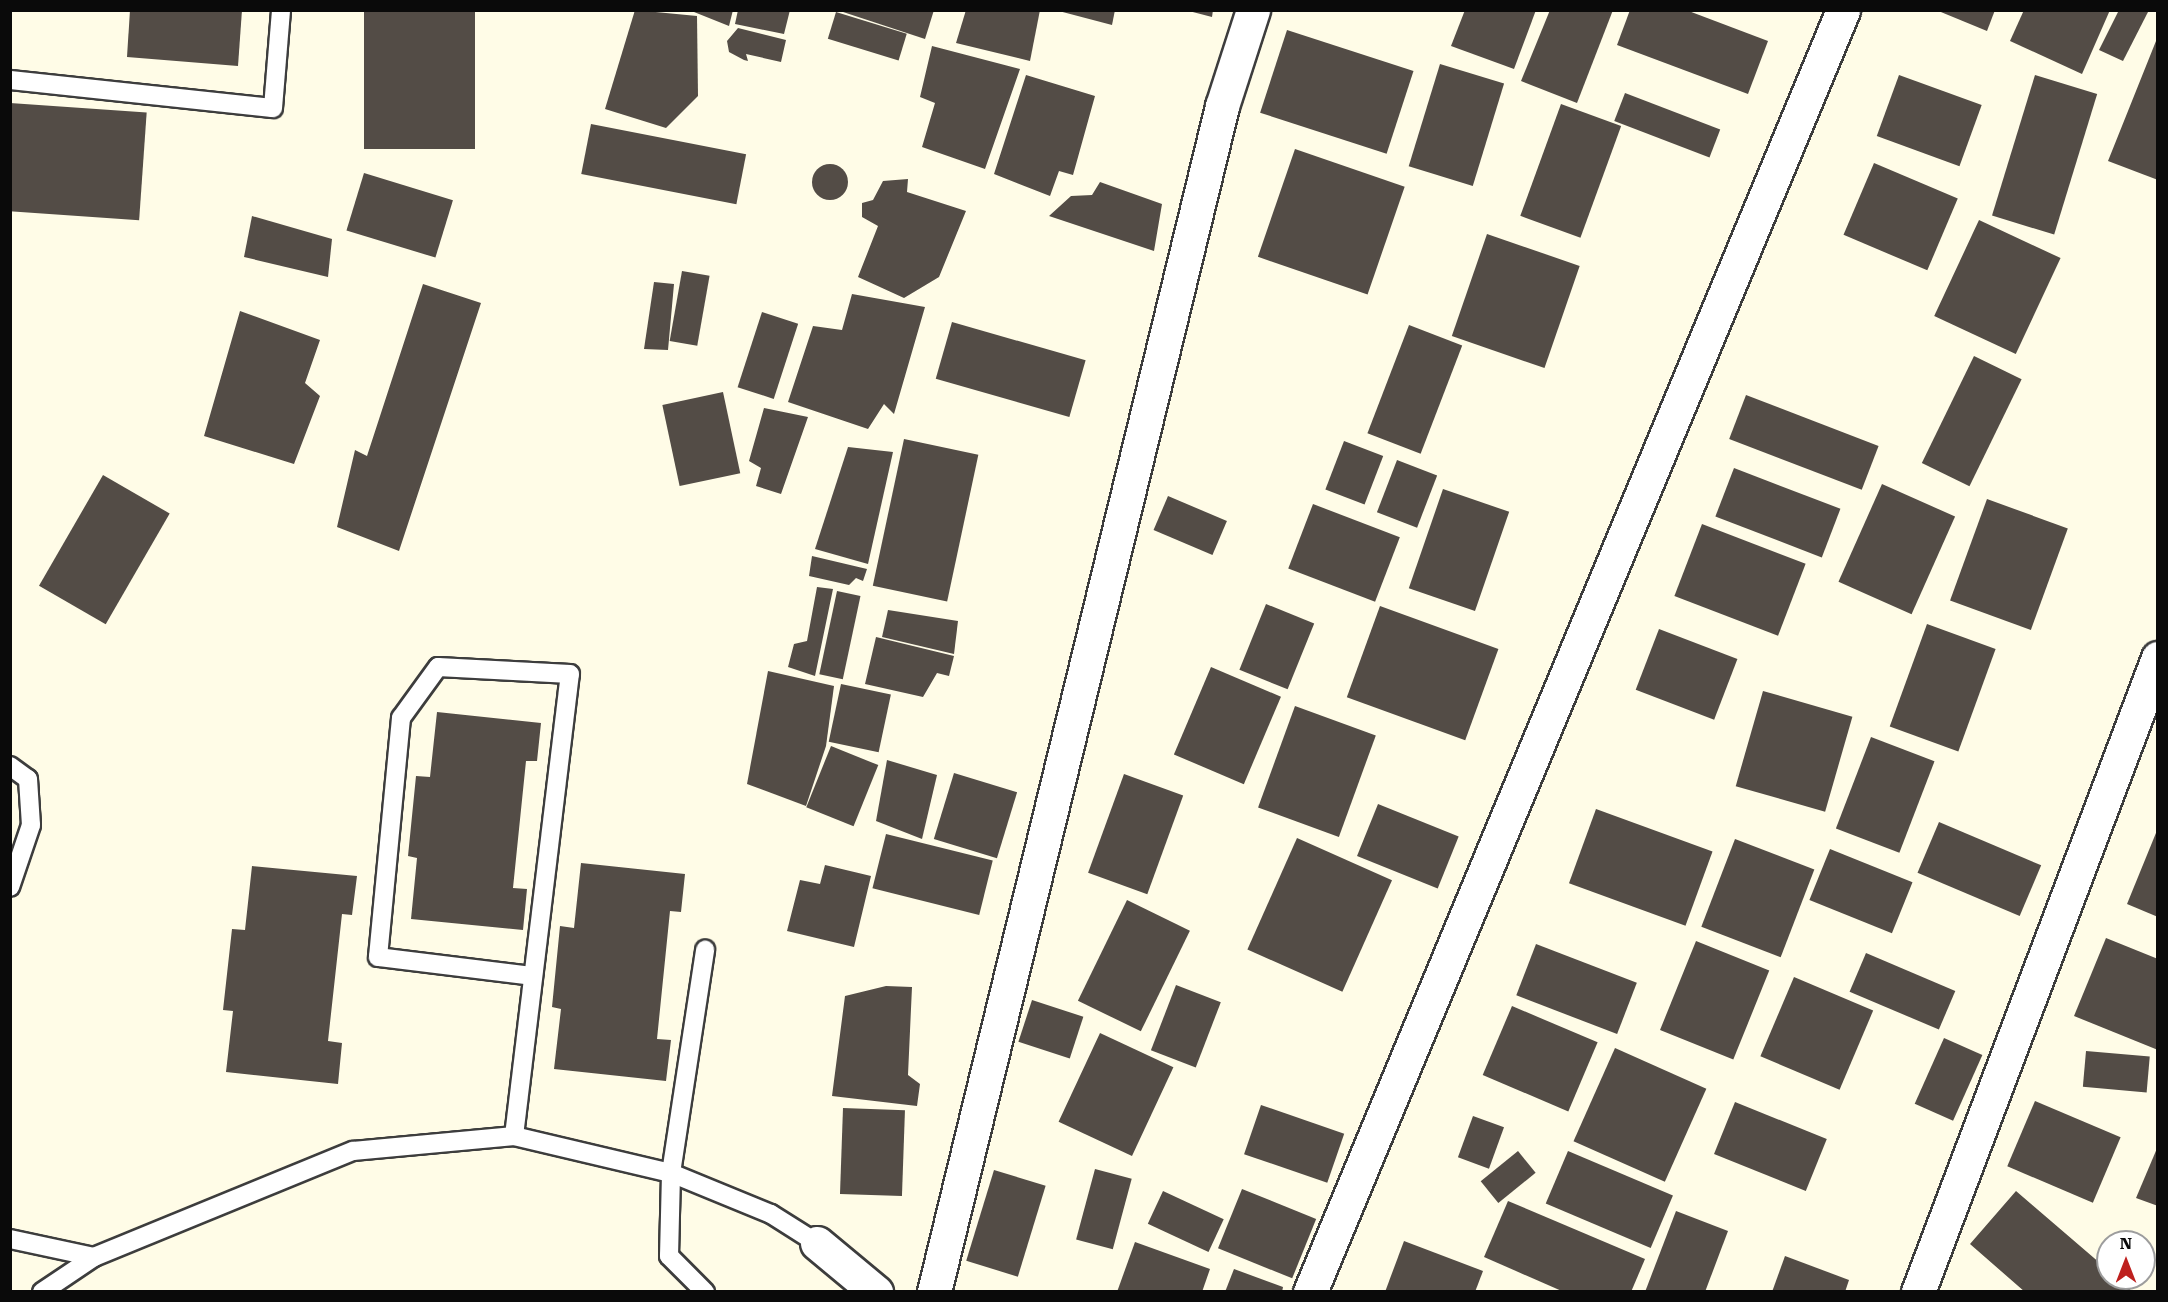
<!DOCTYPE html>
<style>
body{margin:0}
#map{position:relative;width:2168px;height:1302px;overflow:hidden;background:#fffce7;font-family:"Roboto Serif",serif}
div>[style]{position:absolute}
.building>*{inset:0;background:#534c46;transform-origin:0 0}
.round{border-radius:50%}
.roads{filter:drop-shadow(2px 0 #3d3d3d) drop-shadow(-2px 0 #3d3d3d) drop-shadow(0 2px #3d3d3d) drop-shadow(0 -2px #3d3d3d)}
.service>*{height:18px;margin:-9px;padding:0 9px;transform-origin:9px;border-radius:9px;background:#fff}
.minor>*{height:33px;margin:-16.5px;padding:0 16.5px;transform-origin:16.5px;border-radius:16.5px;background:#fff}
.tertiary>*{height:33px;margin:-16.5px;padding:0 16.5px;transform-origin:16.5px;border-radius:16.5px;background:#fff}
span{translate:-50% -50%;white-space:nowrap;text-align:center;line-height:1.15;-webkit-text-stroke:6px #fff;paint-order:stroke}
.frame{position:absolute;inset:0;border:12px solid #0a0a0a;pointer-events:none}
.north{position:absolute;left:2096px;top:1230px;width:60px;height:60px;box-sizing:border-box;background:#fff;border:2px solid #9d9d9d;border-radius:50%;rotate:0deg;font-size:16px;font-weight:700;line-height:24px;text-align:center;color:#0a0a0a}
.north::after{content:'';display:block;margin:auto;width:21px;height:27px;background:#be201e;clip-path:polygon(50% 0,100% 100%,50% 72%,0 100%)}
</style>
<div id="map">
<div class="building">
<div style="clip-path:polygon(130px 10px,242px 10px,238px 66px,127px 57px)"></div>
<div style="left:364px;top:10px;width:111px;height:139px"></div>
<div style="clip-path:polygon(635px 10px,697px 16px,698px 96px,666px 128px,605px 109px)"></div>
<div style="clip-path:polygon(689px 10px,733px 10px,729px 26px)"></div>
<div style="clip-path:polygon(738px 10px,790px 10px,784px 34px,735px 24px)"></div>
<div style="clip-path:polygon(837px 10px,934px 10px,925px 39px)"></div>
<div style="clip-path:polygon(966px 10px,1040px 10px,1030px 61px,956px 43px)"></div>
<div style="clip-path:polygon(1055px 10px,1115px 10px,1112px 25px)"></div>
<div style="clip-path:polygon(1185px 10px,1213px 10px,1212px 17px)"></div>
<div style="clip-path:polygon(1465px 10px,1536px 10px,1514px 69px,1451px 46px)"></div>
<div style="clip-path:polygon(1550px 10px,1613px 10px,1577px 103px,1521px 81px)"></div>
<div style="clip-path:polygon(1630px 10px,1686px 10px,1768px 41px,1748px 94px,1617px 45px)"></div>
<div style="clip-path:polygon(1936px 10px,1995px 10px,1987px 31px)"></div>
<div style="clip-path:polygon(2024px 10px,2110px 10px,2082px 74px,2010px 41px)"></div>
<div style="clip-path:polygon(2119px 10px,2149px 10px,2123px 61px,2099px 50px)"></div>
<div style="left:836px;top:12px;width:74px;height:28px;rotate:17deg"></div>
<div style="clip-path:polygon(738px 28px,786px 40px,781px 62px,746px 54px,748px 61px,744px 60px,729px 52px,727px 41px)"></div>
<div style="left:1287px;top:30px;width:133px;height:87px;rotate:18deg"></div>
<div style="clip-path:polygon(2158px 36px,2158px 180px,2108px 161px)"></div>
<div style="clip-path:polygon(932px 46px,1020px 69px,985px 169px,922px 147px,935px 103px,920px 97px)"></div>
<div style="left:1440px;top:64px;width:67px;height:107px;rotate:17deg"></div>
<div style="clip-path:polygon(1026px 75px,1095px 96px,1073px 175px,1059px 171px,1050px 196px,994px 174px)"></div>
<div style="left:1899px;top:75px;width:88px;height:65px;rotate:20deg"></div>
<div style="left:2035px;top:75px;width:65px;height:147px;rotate:17deg"></div>
<div style="left:1625px;top:93px;width:102px;height:30px;rotate:21deg"></div>
<div style="left:10px;top:103px;width:137px;height:108px;rotate:4deg"></div>
<div style="left:1561px;top:104px;width:64px;height:119px;rotate:20deg"></div>
<div style="left:591px;top:124px;width:158px;height:51px;rotate:11deg"></div>
<div style="left:1295px;top:149px;width:116px;height:114px;rotate:19deg"></div>
<div style="left:1874px;top:163px;width:91px;height:78px;rotate:23deg"></div>
<div class="round" style="left:812px;top:164px;width:36px;height:36px"></div>
<div style="left:364px;top:173px;width:93px;height:60px;rotate:17deg"></div>
<div style="clip-path:polygon(908px 179px,907px 192px,966px 211px,939px 277px,904px 298px,858px 277px,878px 226px,862px 217px,862px 203px,873px 200px,883px 181px)"></div>
<div style="clip-path:polygon(1100px 182px,1162px 204px,1154px 251px,1049px 216px,1071px 196px,1092px 195px)"></div>
<div style="clip-path:polygon(252px 216px,332px 239px,328px 277px,244px 257px)"></div>
<div style="left:1979px;top:220px;width:90px;height:106px;rotate:25deg"></div>
<div style="left:1487px;top:234px;width:98px;height:108px;rotate:19deg"></div>
<div style="left:682px;top:271px;width:28px;height:71px;rotate:10deg"></div>
<div style="clip-path:polygon(654px 282px,674px 284px,668px 350px,644px 349px)"></div>
<div style="clip-path:polygon(423px 284px,481px 303px,399px 551px,337px 527px,355px 450px,367px 456px)"></div>
<div style="clip-path:polygon(852px 294px,925px 307px,894px 414px,884px 404px,868px 429px,788px 402px,813px 326px,842px 330px)"></div>
<div style="clip-path:polygon(240px 311px,320px 340px,305px 383px,320px 396px,294px 464px,204px 436px)"></div>
<div style="left:762px;top:312px;width:38px;height:79px;rotate:18deg"></div>
<div style="left:952px;top:322px;width:139px;height:59px;rotate:16deg"></div>
<div style="left:1409px;top:325px;width:57px;height:116px;rotate:21deg"></div>
<div style="left:1974px;top:356px;width:53px;height:119px;rotate:26deg"></div>
<div style="left:723px;top:392px;width:83px;height:62px;rotate:78deg"></div>
<div style="left:1746px;top:395px;width:142px;height:47px;rotate:21deg"></div>
<div style="clip-path:polygon(764px 408px,808px 417px,781px 494px,756px 486px,761px 468px,749px 461px)"></div>
<div style="left:904px;top:439px;width:76px;height:150px;rotate:12deg"></div>
<div style="left:1344px;top:441px;width:42px;height:52px;rotate:21deg"></div>
<div style="clip-path:polygon(848px 447px,893px 452px,868px 564px,815px 549px)"></div>
<div style="left:1397px;top:460px;width:43px;height:56px;rotate:21deg"></div>
<div style="left:1734px;top:468px;width:114px;height:52px;rotate:21deg"></div>
<div style="left:103px;top:475px;width:77px;height:128px;rotate:30deg"></div>
<div style="left:1882px;top:484px;width:80px;height:107px;rotate:24deg"></div>
<div style="left:1443px;top:489px;width:70px;height:105px;rotate:19deg"></div>
<div style="left:1168px;top:496px;width:64px;height:37px;rotate:23deg"></div>
<div style="left:1987px;top:499px;width:86px;height:108px;rotate:20deg"></div>
<div style="left:1313px;top:504px;width:93px;height:69px;rotate:21deg"></div>
<div style="left:1702px;top:524px;width:111px;height:77px;rotate:21deg"></div>
<div style="clip-path:polygon(812px 556px,867px 569px,863px 581px,856px 578px,849px 585px,809px 576px)"></div>
<div style="clip-path:polygon(817px 587px,833px 589px,815px 676px,788px 667px,794px 644px,807px 641px)"></div>
<div style="left:837px;top:591px;width:24px;height:85px;rotate:12deg"></div>
<div style="left:1266px;top:604px;width:52px;height:71px;rotate:22deg"></div>
<div style="left:1380px;top:606px;width:126px;height:97px;rotate:20deg"></div>
<div style="clip-path:polygon(888px 610px,958px 621px,954px 654px,882px 637px)"></div>
<div style="left:1927px;top:624px;width:73px;height:109px;rotate:20deg"></div>
<div style="left:1659px;top:629px;width:84px;height:65px;rotate:21deg"></div>
<div style="clip-path:polygon(876px 637px,954px 656px,949px 676px,937px 673px,923px 697px,865px 684px)"></div>
<div style="left:1211px;top:667px;width:76px;height:95px;rotate:23deg"></div>
<div style="clip-path:polygon(768px 671px,834px 686px,826px 746px,806px 806px,747px 784px)"></div>
<div style="left:841px;top:684px;width:51px;height:59px;rotate:12deg"></div>
<div style="left:1763px;top:691px;width:93px;height:99px;rotate:16deg"></div>
<div style="left:1295px;top:706px;width:86px;height:108px;rotate:20deg"></div>
<div style="clip-path:polygon(437px 712px,541px 723px,537px 761px,526px 761px,513px 888px,527px 889px,523px 930px,411px 919px,417px 858px,408px 856px,416px 776px,430px 777px)"></div>
<div style="left:1871px;top:737px;width:68px;height:98px;rotate:21deg"></div>
<div style="left:831px;top:746px;width:51px;height:66px;rotate:22deg"></div>
<div style="clip-path:polygon(887px 760px,937px 775px,922px 839px,876px 821px)"></div>
<div style="left:954px;top:773px;width:66px;height:69px;rotate:17deg"></div>
<div style="left:1124px;top:774px;width:63px;height:105px;rotate:20deg"></div>
<div style="left:1378px;top:804px;width:87px;height:56px;rotate:22deg"></div>
<div style="left:1596px;top:809px;width:124px;height:79px;rotate:20deg"></div>
<div style="left:1939px;top:822px;width:111px;height:55px;rotate:23deg"></div>
<div style="clip-path:polygon(2158px 828px,2158px 917px,2127px 904px)"></div>
<div style="left:886px;top:834px;width:110px;height:56px;rotate:14deg"></div>
<div style="left:1297px;top:838px;width:104px;height:122px;rotate:24deg"></div>
<div style="left:1735px;top:839px;width:85px;height:94px;rotate:21deg"></div>
<div style="left:1830px;top:849px;width:89px;height:55px;rotate:22deg"></div>
<div style="clip-path:polygon(581px 863px,685px 874px,681px 912px,670px 911px,657px 1039px,671px 1040px,666px 1081px,554px 1069px,561px 1009px,552px 1007px,560px 926px,574px 928px)"></div>
<div style="clip-path:polygon(825px 865px,871px 876px,854px 947px,787px 931px,800px 880px,820px 884px)"></div>
<div style="clip-path:polygon(252px 866px,357px 876px,352px 915px,342px 914px,328px 1041px,342px 1043px,338px 1084px,226px 1072px,233px 1011px,223px 1010px,232px 929px,245px 930px)"></div>
<div style="left:1127px;top:900px;width:70px;height:112px;rotate:26deg"></div>
<div style="clip-path:polygon(2106px 938px,2158px 959px,2158px 1050px,2074px 1016px)"></div>
<div style="left:1696px;top:941px;width:79px;height:96px;rotate:22deg"></div>
<div style="left:1536px;top:944px;width:108px;height:55px;rotate:21deg"></div>
<div style="left:1866px;top:953px;width:97px;height:42px;rotate:23deg"></div>
<div style="left:1794px;top:977px;width:86px;height:86px;rotate:23deg"></div>
<div style="left:1176px;top:985px;width:48px;height:70px;rotate:21deg"></div>
<div style="clip-path:polygon(886px 986px,912px 987px,908px 1075px,920px 1084px,917px 1106px,832px 1096px,845px 996px)"></div>
<div style="left:1032px;top:1000px;width:54px;height:44px;rotate:18deg"></div>
<div style="left:1512px;top:1006px;width:93px;height:75px;rotate:23deg"></div>
<div style="left:1100px;top:1033px;width:81px;height:98px;rotate:25deg"></div>
<div style="left:1944px;top:1038px;width:42px;height:72px;rotate:24deg"></div>
<div style="left:1615px;top:1048px;width:100px;height:102px;rotate:24deg"></div>
<div style="left:2086px;top:1051px;width:64px;height:36px;rotate:5deg"></div>
<div style="left:2035px;top:1101px;width:93px;height:71px;rotate:23deg"></div>
<div style="left:1735px;top:1102px;width:99px;height:56px;rotate:22deg"></div>
<div style="left:1261px;top:1105px;width:88px;height:52px;rotate:19deg"></div>
<div style="left:843px;top:1108px;width:62px;height:86px;rotate:2deg"></div>
<div style="left:1473px;top:1116px;width:33px;height:44px;rotate:20deg"></div>
<div style="clip-path:polygon(2158px 1146px,2158px 1206px,2136px 1198px)"></div>
<div style="left:1518px;top:1151px;width:28px;height:48px;rotate:51deg"></div>
<div style="left:1568px;top:1151px;width:114px;height:57px;rotate:23deg"></div>
<div style="left:1095px;top:1169px;width:38px;height:73px;rotate:15deg"></div>
<div style="left:994px;top:1170px;width:54px;height:95px;rotate:17deg"></div>
<div style="left:1242px;top:1189px;width:80px;height:64px;rotate:22deg"></div>
<div style="left:1163px;top:1191px;width:67px;height:36px;rotate:25deg"></div>
<div style="clip-path:polygon(2016px 1191px,2108px 1270px,2108px 1278px,2117px 1278px,2133px 1292px,2025px 1292px,1970px 1244px)"></div>
<div style="clip-path:polygon(1508px 1201px,1645px 1259px,1631px 1292px,1564px 1292px,1484px 1257px)"></div>
<div style="clip-path:polygon(1676px 1211px,1728px 1231px,1705px 1292px,1645px 1292px)"></div>
<div style="clip-path:polygon(1404px 1241px,1483px 1271px,1475px 1292px,1385px 1292px)"></div>
<div style="clip-path:polygon(1135px 1242px,1210px 1269px,1202px 1292px,1117px 1292px)"></div>
<div style="clip-path:polygon(1785px 1256px,1849px 1280px,1845px 1292px,1772px 1292px)"></div>
<div style="clip-path:polygon(1234px 1269px,1283px 1287px,1282px 1292px,1225px 1292px)"></div>
</div>
<div class="roads">
<div class="service">
<div style="left:10px;top:80px;width:264px;rotate:6.1deg"></div>
<div style="left:273px;top:108px;width:98px;rotate:-85.3deg"></div>
<div style="left:10px;top:766px;width:22px;rotate:36deg"></div>
<div style="left:28px;top:779px;width:46px;rotate:86.3deg"></div>
<div style="left:31px;top:825px;width:65px;rotate:108.7deg"></div>
<div style="left:514px;top:1136px;width:465px;rotate:-83.1deg"></div>
<div style="left:570px;top:674px;width:132px;rotate:-177deg"></div>
<div style="left:438px;top:667px;width:63px;rotate:126deg"></div>
<div style="left:401px;top:718px;width:240px;rotate:95.5deg"></div>
<div style="left:378px;top:957px;width:156px;rotate:7deg"></div>
<div style="left:10px;top:1239px;width:86px;rotate:12.1deg"></div>
<div style="left:42px;top:1292px;width:63px;rotate:-33.9deg"></div>
<div style="left:94px;top:1257px;width:280px;rotate:-22.3deg"></div>
<div style="left:353px;top:1151px;width:162px;rotate:-5.3deg"></div>
<div style="left:514px;top:1136px;width:161px;rotate:13.3deg"></div>
<div style="left:671px;top:1173px;width:108px;rotate:22.3deg"></div>
<div style="left:771px;top:1214px;width:54px;rotate:32.2deg"></div>
<div style="left:705px;top:1292px;width:51px;rotate:-135deg"></div>
<div style="left:669px;top:1256px;width:83px;rotate:-88.6deg"></div>
<div style="left:671px;top:1173px;width:226px;rotate:-81.3deg"></div>
</div>
<div class="minor">
<div style="left:817px;top:1243px;width:77px;rotate:39.7deg"></div>
<div style="left:934px;top:1292px;width:1220px;rotate:-76.35deg"></div>
<div style="left:1222px;top:106px;width:101px;rotate:-72.1deg"></div>
<div style="left:1918px;top:1292px;width:678px;rotate:-69.27deg"></div>
</div>
<div class="tertiary">
<div style="left:1310px;top:1292px;width:1388px;rotate:-67.42deg"></div>
</div>
</div>
<div class="frame"></div>
<div class="north">N</div>
</div>
